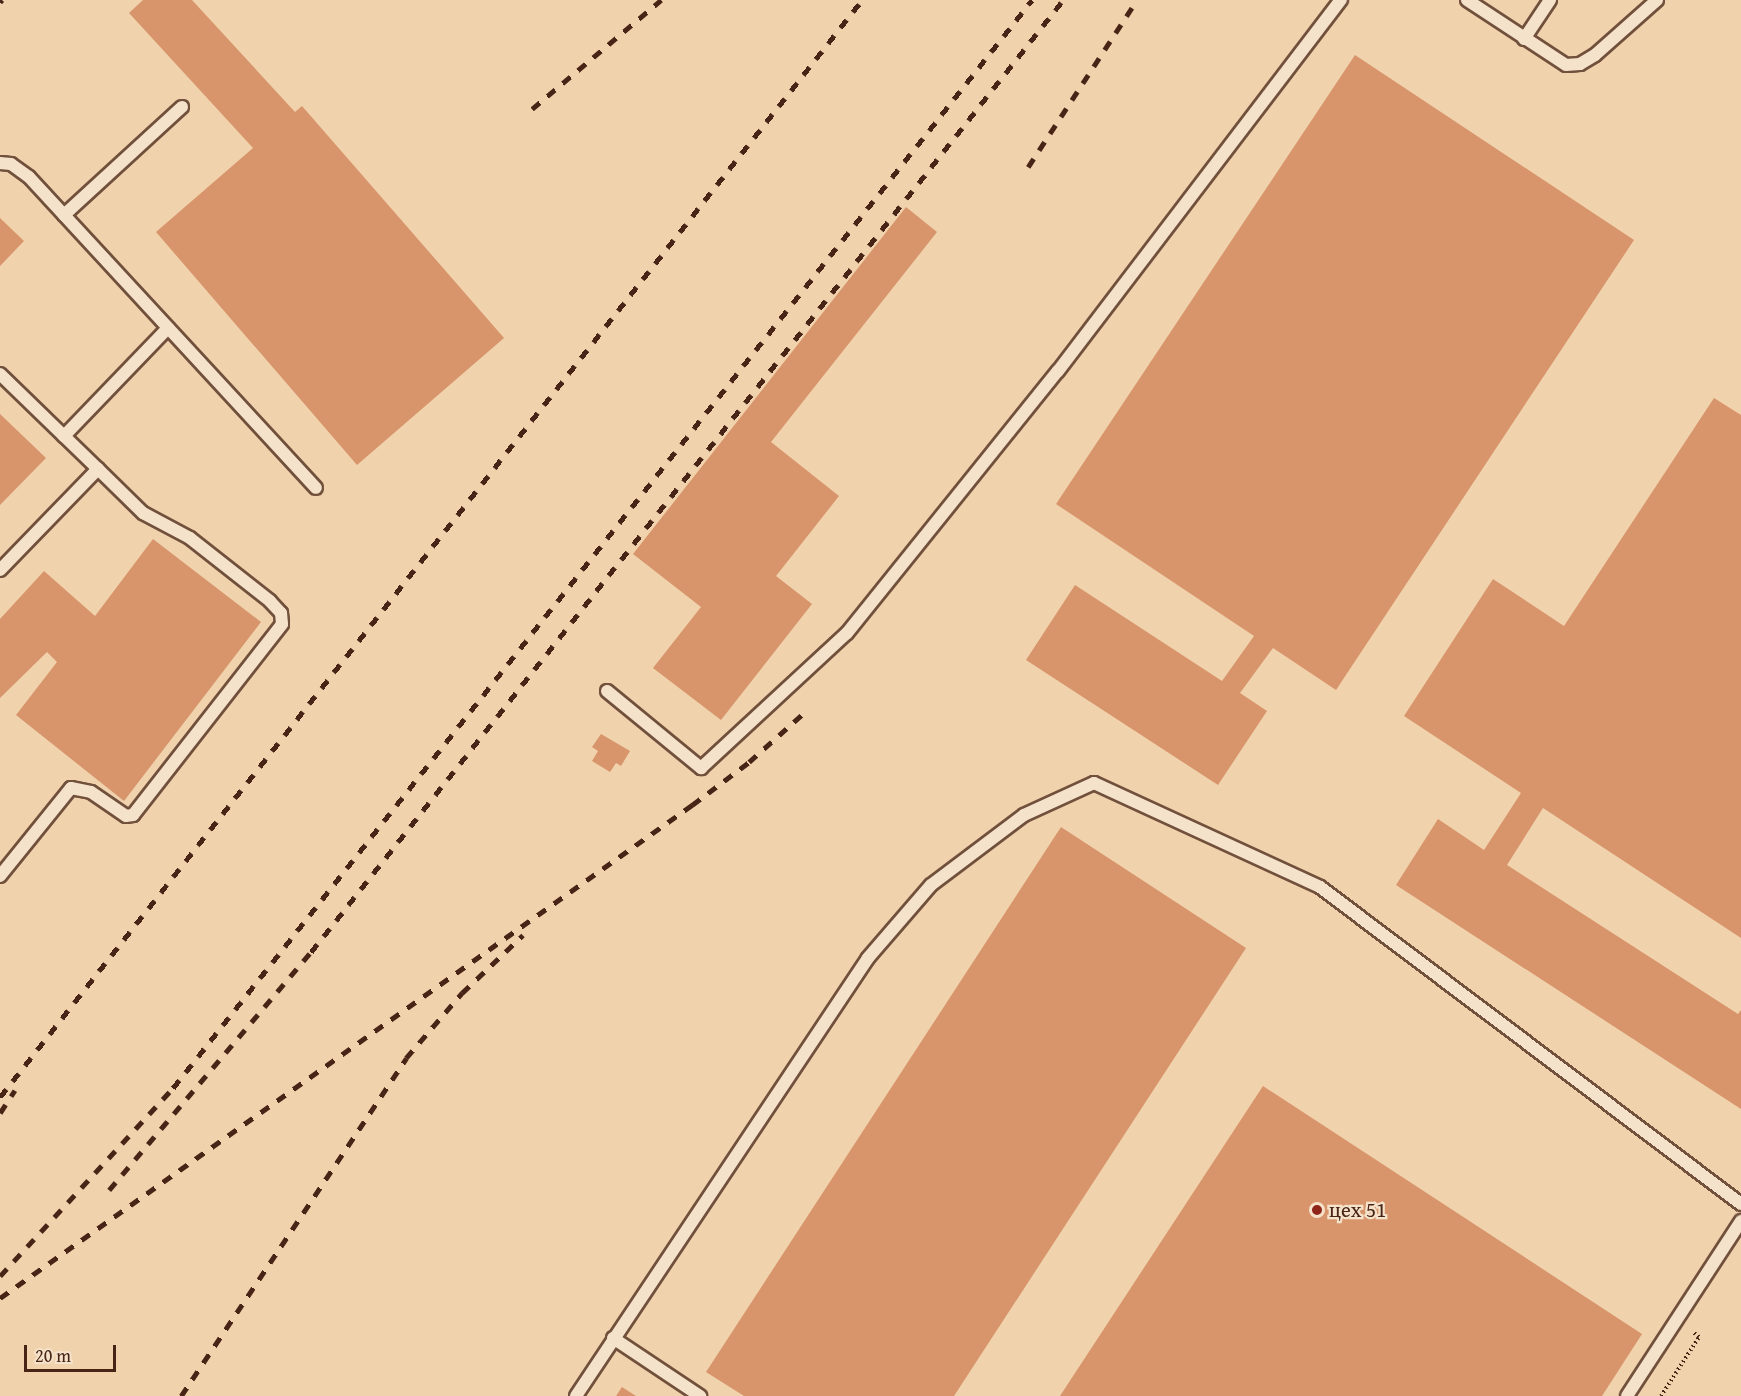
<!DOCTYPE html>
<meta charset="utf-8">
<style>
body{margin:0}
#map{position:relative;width:1741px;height:1396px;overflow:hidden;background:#f0d3ad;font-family:"Gentium Book Plus",serif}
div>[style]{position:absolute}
.building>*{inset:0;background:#d8946b}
.path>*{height:4px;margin-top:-2px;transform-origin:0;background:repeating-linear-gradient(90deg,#472416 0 1.5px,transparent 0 4.5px)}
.roads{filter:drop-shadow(2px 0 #71503c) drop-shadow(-2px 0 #71503c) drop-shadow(0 2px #71503c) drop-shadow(0 -2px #71503c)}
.lane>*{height:12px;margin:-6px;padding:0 6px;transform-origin:6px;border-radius:6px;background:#f5e2ca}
.rail>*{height:4.5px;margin-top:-2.25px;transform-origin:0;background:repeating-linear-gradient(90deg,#472416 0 10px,transparent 0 20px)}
.dots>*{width:16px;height:16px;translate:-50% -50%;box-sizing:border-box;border:3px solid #f5e2ca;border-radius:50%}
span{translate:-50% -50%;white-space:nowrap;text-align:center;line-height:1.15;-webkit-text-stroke:4.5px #f5e2ca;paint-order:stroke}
.poi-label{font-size:21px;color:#472416}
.left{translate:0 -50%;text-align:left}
.scale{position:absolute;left:24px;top:1345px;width:92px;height:27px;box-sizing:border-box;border:3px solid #472416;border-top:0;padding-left:8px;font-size:18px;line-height:21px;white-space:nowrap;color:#472416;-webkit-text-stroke:4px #f5e2ca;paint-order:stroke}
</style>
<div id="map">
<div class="building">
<div style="clip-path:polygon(143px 0,192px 0,295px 112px,302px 106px,504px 338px,357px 465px,156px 232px,253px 148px,129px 13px)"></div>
<div style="clip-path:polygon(1355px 55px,1634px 240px,1336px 690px,1273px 648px,1240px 693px,1267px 711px,1218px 785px,1026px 660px,1075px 585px,1222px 681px,1254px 636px,1056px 504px)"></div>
<div style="clip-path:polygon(906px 207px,937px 232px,771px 442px,839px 496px,776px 576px,812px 604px,721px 720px,653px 668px,701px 607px,633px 554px)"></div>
<div style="clip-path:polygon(0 218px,24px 241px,0 266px)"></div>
<div style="clip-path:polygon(1714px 398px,1741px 415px,1741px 938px,1543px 808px,1507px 865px,1738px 1014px,1741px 1010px,1741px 1109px,1396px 885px,1438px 819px,1484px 850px,1521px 793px,1404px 716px,1493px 579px,1564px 626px)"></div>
<div style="clip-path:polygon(0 414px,46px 458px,0 505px)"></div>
<div style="clip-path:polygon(153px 539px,261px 622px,124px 801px,16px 715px,57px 662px,47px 652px,0 698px,0 619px,44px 571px,95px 616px)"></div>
<div style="clip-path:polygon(601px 734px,630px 751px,621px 766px,616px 763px,610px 772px,592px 761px,598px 751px,592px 747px)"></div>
<div style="clip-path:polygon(1061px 827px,1246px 948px,954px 1396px,744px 1396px,706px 1372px)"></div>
<div style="clip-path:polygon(1263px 1086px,1642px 1334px,1602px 1396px,1060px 1396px)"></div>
<div style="clip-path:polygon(622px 1387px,636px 1396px,616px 1396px)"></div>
</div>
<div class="path">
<div style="left:1661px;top:1396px;width:70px;rotate:-57.2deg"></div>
<div style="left:1699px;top:1337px;width:8px;rotate:-140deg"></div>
</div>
<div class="roads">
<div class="lane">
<div style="left:1467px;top:0;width:118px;rotate:33.3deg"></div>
<div style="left:1566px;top:65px;width:14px;rotate:-4deg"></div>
<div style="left:1580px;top:64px;width:17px;rotate:-31deg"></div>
<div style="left:1595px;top:55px;width:83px;rotate:-41.6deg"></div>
<div style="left:1524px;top:39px;width:47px;rotate:-56.3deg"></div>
<div style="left:0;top:163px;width:11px;rotate:5deg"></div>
<div style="left:11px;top:164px;width:22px;rotate:36deg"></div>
<div style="left:29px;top:177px;width:423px;rotate:47.3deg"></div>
<div style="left:64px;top:215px;width:160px;rotate:-42.5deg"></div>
<div style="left:0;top:374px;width:89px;rotate:44.1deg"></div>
<div style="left:0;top:570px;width:141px;rotate:-45.9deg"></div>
<div style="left:98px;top:469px;width:47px;rotate:-135.9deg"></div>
<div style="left:64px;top:436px;width:150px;rotate:-46.1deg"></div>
<div style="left:607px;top:691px;width:122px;rotate:39.3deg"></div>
<div style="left:701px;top:768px;width:199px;rotate:-42.8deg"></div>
<div style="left:847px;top:633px;width:336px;rotate:-51.2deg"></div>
<div style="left:1058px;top:371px;width:467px;rotate:-52.7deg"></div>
<div style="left:0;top:876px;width:113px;rotate:-51.1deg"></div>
<div style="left:71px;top:788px;width:20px;rotate:11deg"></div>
<div style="left:91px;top:792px;width:42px;rotate:34.4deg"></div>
<div style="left:126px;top:816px;width:7px;rotate:-8deg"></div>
<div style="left:133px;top:815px;width:242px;rotate:-52deg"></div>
<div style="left:282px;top:624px;width:11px;rotate:-95deg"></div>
<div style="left:281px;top:613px;width:16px;rotate:-133deg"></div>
<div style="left:270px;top:601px;width:102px;rotate:-141.8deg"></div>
<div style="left:190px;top:538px;width:53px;rotate:-152deg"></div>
<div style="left:143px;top:513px;width:63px;rotate:-135.6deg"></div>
<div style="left:613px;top:1338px;width:105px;rotate:33.7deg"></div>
<div style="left:576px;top:1396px;width:526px;rotate:-56.31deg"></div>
<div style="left:868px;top:958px;width:96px;rotate:-49.2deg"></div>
<div style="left:931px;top:885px;width:116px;rotate:-37deg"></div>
<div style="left:1024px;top:815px;width:77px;rotate:-24.6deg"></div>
<div style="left:1094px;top:783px;width:249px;rotate:24.7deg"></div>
<div style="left:1320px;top:887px;width:527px;rotate:36.98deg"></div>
<div style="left:1627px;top:1396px;width:209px;rotate:-56.9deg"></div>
</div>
</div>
<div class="rail">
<div style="left:0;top:2px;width:3px;rotate:-45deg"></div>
<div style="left:532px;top:109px;width:169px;rotate:-40.2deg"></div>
<div style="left:1028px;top:167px;width:199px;rotate:-56.9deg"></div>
<div style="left:0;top:1097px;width:1395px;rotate:-51.84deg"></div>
<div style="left:0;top:1113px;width:27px;rotate:-57deg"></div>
<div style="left:109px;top:1190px;width:312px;rotate:-49.7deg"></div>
<div style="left:311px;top:952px;width:1213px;rotate:-51.69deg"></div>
<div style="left:0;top:1276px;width:255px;rotate:-47.4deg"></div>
<div style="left:173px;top:1088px;width:1386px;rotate:-51.71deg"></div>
<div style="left:0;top:1298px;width:850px;rotate:-35.47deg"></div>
<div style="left:692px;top:805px;width:71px;rotate:-37deg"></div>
<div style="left:749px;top:762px;width:75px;rotate:-41.8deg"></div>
<div style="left:181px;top:1396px;width:406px;rotate:-56.3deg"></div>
<div style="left:406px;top:1058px;width:86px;rotate:-49.3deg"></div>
<div style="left:462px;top:993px;width:84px;rotate:-43.6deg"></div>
</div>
<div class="dots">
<div style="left:1317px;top:1210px;background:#8f2418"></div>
</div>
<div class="poi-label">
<span class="left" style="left:1329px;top:1210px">цех 51</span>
</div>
<div class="scale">20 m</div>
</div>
